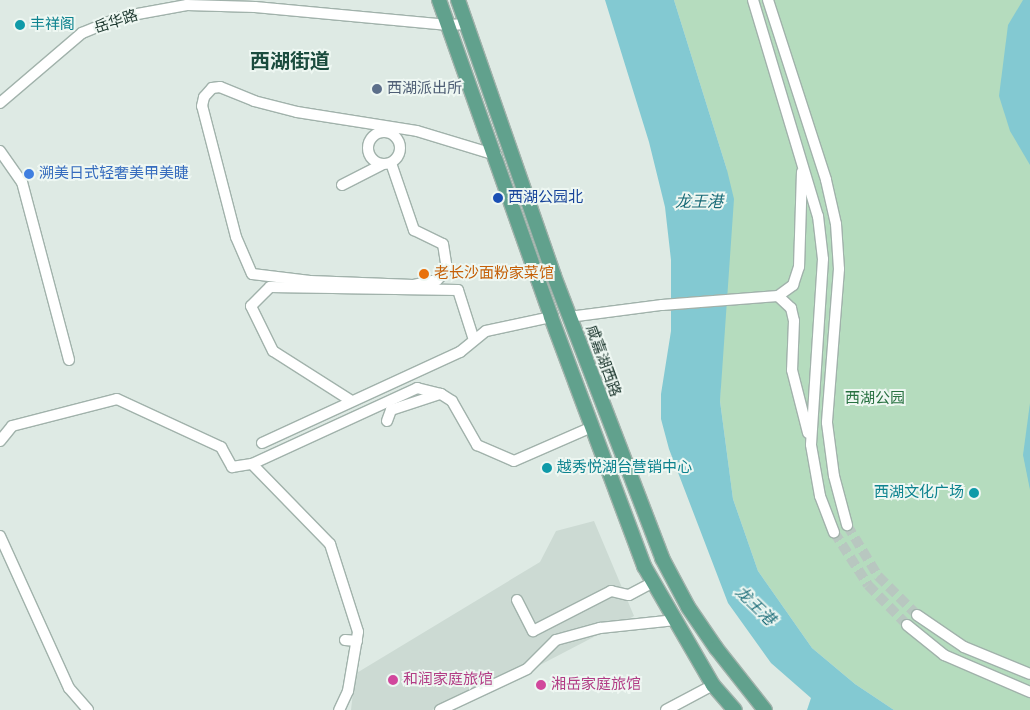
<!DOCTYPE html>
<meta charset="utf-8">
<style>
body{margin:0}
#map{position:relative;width:1030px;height:710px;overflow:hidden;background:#deeae4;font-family:"Alegreya Sans","Noto Sans SC",sans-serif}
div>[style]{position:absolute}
.built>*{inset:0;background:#ccdad3}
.green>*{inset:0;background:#b5dcbe}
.water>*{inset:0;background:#83c9d2}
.minor-tunnel>*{height:10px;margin-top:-5px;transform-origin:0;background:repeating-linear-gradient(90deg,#b8c7c0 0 10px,transparent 0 15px)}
.roads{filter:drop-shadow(1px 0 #a1b2ab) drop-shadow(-1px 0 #a1b2ab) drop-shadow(0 1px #a1b2ab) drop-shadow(0 -1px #a1b2ab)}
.minor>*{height:10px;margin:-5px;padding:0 5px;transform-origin:5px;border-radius:5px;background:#fff}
.minor>.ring{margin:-5px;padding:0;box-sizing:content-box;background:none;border:10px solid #fff;border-radius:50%}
.major>*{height:14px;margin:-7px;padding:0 7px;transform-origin:7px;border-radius:7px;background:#61a18d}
.dots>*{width:14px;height:14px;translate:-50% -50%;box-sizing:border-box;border:2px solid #eef7f2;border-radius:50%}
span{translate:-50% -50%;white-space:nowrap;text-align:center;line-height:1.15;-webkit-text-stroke:4px #eef7f2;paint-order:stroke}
.street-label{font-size:15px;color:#1f3a31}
.culture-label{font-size:15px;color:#0d838f}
.left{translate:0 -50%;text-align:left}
.right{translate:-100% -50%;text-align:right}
.service-label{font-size:15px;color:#4e5e75}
.shop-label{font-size:15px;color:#366cbe}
.transit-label{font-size:15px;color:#164399}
.food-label{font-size:15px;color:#c56008}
.park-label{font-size:15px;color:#287141}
.hotel-label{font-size:15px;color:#b23c85}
.water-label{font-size:16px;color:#186b77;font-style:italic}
.district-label{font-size:20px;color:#1b4c3e;font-weight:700}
</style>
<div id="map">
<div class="built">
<div style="clip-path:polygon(594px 521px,634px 616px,513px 679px,432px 710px,351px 710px,355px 674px,540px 562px,556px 531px)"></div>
</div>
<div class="green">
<div style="clip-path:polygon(674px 0,1030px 0,1030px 710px,894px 710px,855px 684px,812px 648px,758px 571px,733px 499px,720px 401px,727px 170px)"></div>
</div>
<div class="water">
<div style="clip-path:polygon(605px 0,674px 0,727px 170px,734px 199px,720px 401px,733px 499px,758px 571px,812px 648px,855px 684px,894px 710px,807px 710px,811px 698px,771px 663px,728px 603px,669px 449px,661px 419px,661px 394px,671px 331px,671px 260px,665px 207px,649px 142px)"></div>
<div style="clip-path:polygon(1023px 0,1030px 0,1030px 165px,1010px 131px,999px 96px,1008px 25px)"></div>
<div style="clip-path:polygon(1030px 403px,1030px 490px,1023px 455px)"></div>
</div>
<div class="minor-tunnel">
<div style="left:847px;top:525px;width:60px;rotate:58.7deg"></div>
<div style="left:878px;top:576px;width:55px;rotate:45deg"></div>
<div style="left:834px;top:532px;width:63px;rotate:57.3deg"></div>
<div style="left:868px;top:585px;width:56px;rotate:45.7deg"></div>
</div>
<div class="roads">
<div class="minor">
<div style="left:753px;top:0;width:226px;rotate:73.3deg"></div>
<div style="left:818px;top:216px;width:43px;rotate:83.4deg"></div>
<div style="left:823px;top:259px;width:186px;rotate:93.7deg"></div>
<div style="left:811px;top:445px;width:52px;rotate:80deg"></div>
<div style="left:820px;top:496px;width:39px;rotate:69deg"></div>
<div style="left:768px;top:0;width:189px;rotate:72.1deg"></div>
<div style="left:826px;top:180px;width:45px;rotate:77.2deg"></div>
<div style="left:836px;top:224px;width:45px;rotate:86.2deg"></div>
<div style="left:839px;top:269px;width:154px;rotate:94.5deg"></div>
<div style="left:827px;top:423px;width:53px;rotate:82.5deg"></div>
<div style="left:834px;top:476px;width:51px;rotate:75.1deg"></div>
<div style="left:0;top:103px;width:108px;rotate:-40.5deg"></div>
<div style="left:82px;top:33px;width:42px;rotate:-22.3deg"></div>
<div style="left:121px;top:17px;width:67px;rotate:-10.3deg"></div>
<div style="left:187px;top:5px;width:68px;rotate:1.7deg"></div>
<div style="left:255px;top:7px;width:194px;rotate:5.3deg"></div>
<div style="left:448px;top:25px;width:18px;rotate:-3deg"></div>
<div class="ring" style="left:368px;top:132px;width:22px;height:22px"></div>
<div style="left:0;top:151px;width:38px;rotate:55deg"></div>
<div style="left:22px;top:182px;width:184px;rotate:75.2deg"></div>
<div style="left:391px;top:163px;width:71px;rotate:71.1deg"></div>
<div style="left:414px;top:230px;width:32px;rotate:26deg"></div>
<div style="left:443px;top:244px;width:26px;rotate:81deg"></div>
<div style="left:447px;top:270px;width:14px;rotate:135deg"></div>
<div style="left:437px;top:280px;width:25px;rotate:168deg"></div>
<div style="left:413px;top:285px;width:103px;rotate:-177.8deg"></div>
<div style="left:310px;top:281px;width:58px;rotate:-173.1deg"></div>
<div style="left:252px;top:274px;width:40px;rotate:-113.4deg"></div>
<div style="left:236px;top:237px;width:135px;rotate:-104.5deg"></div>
<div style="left:202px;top:106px;width:9px;rotate:-77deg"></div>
<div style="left:204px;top:97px;width:12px;rotate:-48deg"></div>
<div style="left:212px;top:88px;width:8px;rotate:-7deg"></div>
<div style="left:220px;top:87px;width:37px;rotate:22deg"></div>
<div style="left:254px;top:101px;width:44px;rotate:14.3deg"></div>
<div style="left:297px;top:112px;width:121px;rotate:9deg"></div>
<div style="left:417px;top:131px;width:83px;rotate:16.9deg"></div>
<div style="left:342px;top:185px;width:44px;rotate:-27.1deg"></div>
<div style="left:778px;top:296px;width:18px;rotate:43deg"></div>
<div style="left:791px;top:308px;width:13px;rotate:77deg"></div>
<div style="left:794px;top:321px;width:49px;rotate:92.3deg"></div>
<div style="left:792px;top:370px;width:65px;rotate:75.7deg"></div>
<div style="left:569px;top:317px;width:94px;rotate:-7.4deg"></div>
<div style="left:662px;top:305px;width:116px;rotate:-4.4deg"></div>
<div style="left:778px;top:296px;width:19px;rotate:-36deg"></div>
<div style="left:793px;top:285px;width:19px;rotate:-72deg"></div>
<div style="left:799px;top:267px;width:95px;rotate:-88.2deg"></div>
<div style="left:350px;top:400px;width:91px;rotate:-147.5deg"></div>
<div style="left:273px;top:351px;width:50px;rotate:-116.1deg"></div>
<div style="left:251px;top:306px;width:27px;rotate:-45deg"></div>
<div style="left:270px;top:287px;width:188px;rotate:0.9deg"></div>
<div style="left:458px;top:290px;width:52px;rotate:72.3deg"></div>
<div style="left:387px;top:421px;width:12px;rotate:-70deg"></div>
<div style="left:391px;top:410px;width:52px;rotate:-18.1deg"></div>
<div style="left:0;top:441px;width:19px;rotate:-51deg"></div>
<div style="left:12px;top:426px;width:108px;rotate:-14.4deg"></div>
<div style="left:117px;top:399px;width:115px;rotate:24.8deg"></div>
<div style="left:221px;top:447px;width:23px;rotate:61deg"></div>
<div style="left:232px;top:467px;width:20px;rotate:-9deg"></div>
<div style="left:252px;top:464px;width:182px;rotate:-24.7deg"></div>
<div style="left:417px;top:388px;width:25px;rotate:14deg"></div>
<div style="left:441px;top:394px;width:13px;rotate:32deg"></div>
<div style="left:452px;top:401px;width:51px;rotate:60.4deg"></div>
<div style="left:477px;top:445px;width:40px;rotate:23.4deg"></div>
<div style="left:514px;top:461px;width:85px;rotate:-23.6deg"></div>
<div style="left:262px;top:443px;width:218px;rotate:-24.7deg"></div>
<div style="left:460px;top:352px;width:33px;rotate:-39deg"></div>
<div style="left:486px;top:331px;width:66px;rotate:-12.2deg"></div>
<div style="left:252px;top:464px;width:112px;rotate:45.7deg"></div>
<div style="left:330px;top:544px;width:92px;rotate:72.3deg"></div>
<div style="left:358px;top:632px;width:60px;rotate:99.6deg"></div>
<div style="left:348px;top:691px;width:21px;rotate:115deg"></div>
<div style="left:0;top:536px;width:167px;rotate:65.6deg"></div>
<div style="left:69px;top:688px;width:29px;rotate:49deg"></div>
<div style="left:517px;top:600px;width:35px;rotate:63deg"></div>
<div style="left:533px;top:631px;width:88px;rotate:-27.1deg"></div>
<div style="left:611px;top:591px;width:18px;rotate:13deg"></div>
<div style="left:629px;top:595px;width:27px;rotate:-28deg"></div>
<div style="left:917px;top:615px;width:57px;rotate:34.2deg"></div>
<div style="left:964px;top:647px;width:71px;rotate:22.2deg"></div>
<div style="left:907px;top:625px;width:48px;rotate:39deg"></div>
<div style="left:944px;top:655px;width:94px;rotate:23.3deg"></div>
<div style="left:345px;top:640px;width:12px;rotate:5deg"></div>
<div style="left:440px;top:710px;width:96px;rotate:-25.2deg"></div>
<div style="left:527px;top:669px;width:41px;rotate:-45deg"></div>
<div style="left:556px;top:640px;width:46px;rotate:-15.3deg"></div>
<div style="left:600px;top:628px;width:76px;rotate:-6deg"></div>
<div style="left:666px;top:710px;width:53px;rotate:-28deg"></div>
</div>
<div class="major">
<div style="left:439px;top:0;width:336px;rotate:70.5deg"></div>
<div style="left:551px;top:317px;width:266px;rotate:69.5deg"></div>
<div style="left:644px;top:566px;width:138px;rotate:59.9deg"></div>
<div style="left:713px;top:685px;width:33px;rotate:49deg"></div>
<div style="left:458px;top:0;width:292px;rotate:70.8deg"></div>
<div style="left:554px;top:276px;width:302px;rotate:69deg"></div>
<div style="left:662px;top:558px;width:55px;rotate:62deg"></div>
<div style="left:688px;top:607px;width:50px;rotate:55.7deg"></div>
<div style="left:716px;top:648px;width:79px;rotate:51.7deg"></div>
</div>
</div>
<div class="dots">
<div style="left:20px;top:25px;background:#0f9aa8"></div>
<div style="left:377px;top:89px;background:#5c6f8a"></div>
<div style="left:29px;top:174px;background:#3f7fe0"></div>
<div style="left:498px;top:198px;background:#1a4fb4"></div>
<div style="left:424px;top:274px;background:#e8710a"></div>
<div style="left:547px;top:468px;background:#0f9aa8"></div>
<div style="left:974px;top:493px;background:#0f9aa8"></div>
<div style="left:393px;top:680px;background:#d1479c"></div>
<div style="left:541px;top:685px;background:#d1479c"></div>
</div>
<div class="street-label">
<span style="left:116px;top:22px;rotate:-18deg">岳华路</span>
<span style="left:603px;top:361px;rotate:70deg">咸嘉湖西路</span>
</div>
<div class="culture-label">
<span class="left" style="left:30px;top:25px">丰祥阁</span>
<span class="left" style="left:557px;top:468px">越秀悦湖台营销中心</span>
<span class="right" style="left:964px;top:493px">西湖文化广场</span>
</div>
<div class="service-label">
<span class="left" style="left:387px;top:89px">西湖派出所</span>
</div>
<div class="shop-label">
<span class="left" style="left:39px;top:174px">溯美日式轻奢美甲美睫</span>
</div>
<div class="transit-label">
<span class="left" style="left:508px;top:198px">西湖公园北</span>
</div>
<div class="food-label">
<span class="left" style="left:434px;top:274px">老长沙面粉家菜馆</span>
</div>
<div class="park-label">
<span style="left:875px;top:399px">西湖公园</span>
</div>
<div class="hotel-label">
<span class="left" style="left:403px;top:680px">和润家庭旅馆</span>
<span class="left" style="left:551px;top:685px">湘岳家庭旅馆</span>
</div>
<div class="water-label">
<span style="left:699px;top:202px">龙王港</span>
<span style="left:755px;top:606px;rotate:44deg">龙王港</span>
</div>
<div class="district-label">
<span style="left:290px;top:62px">西湖街道</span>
</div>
</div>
